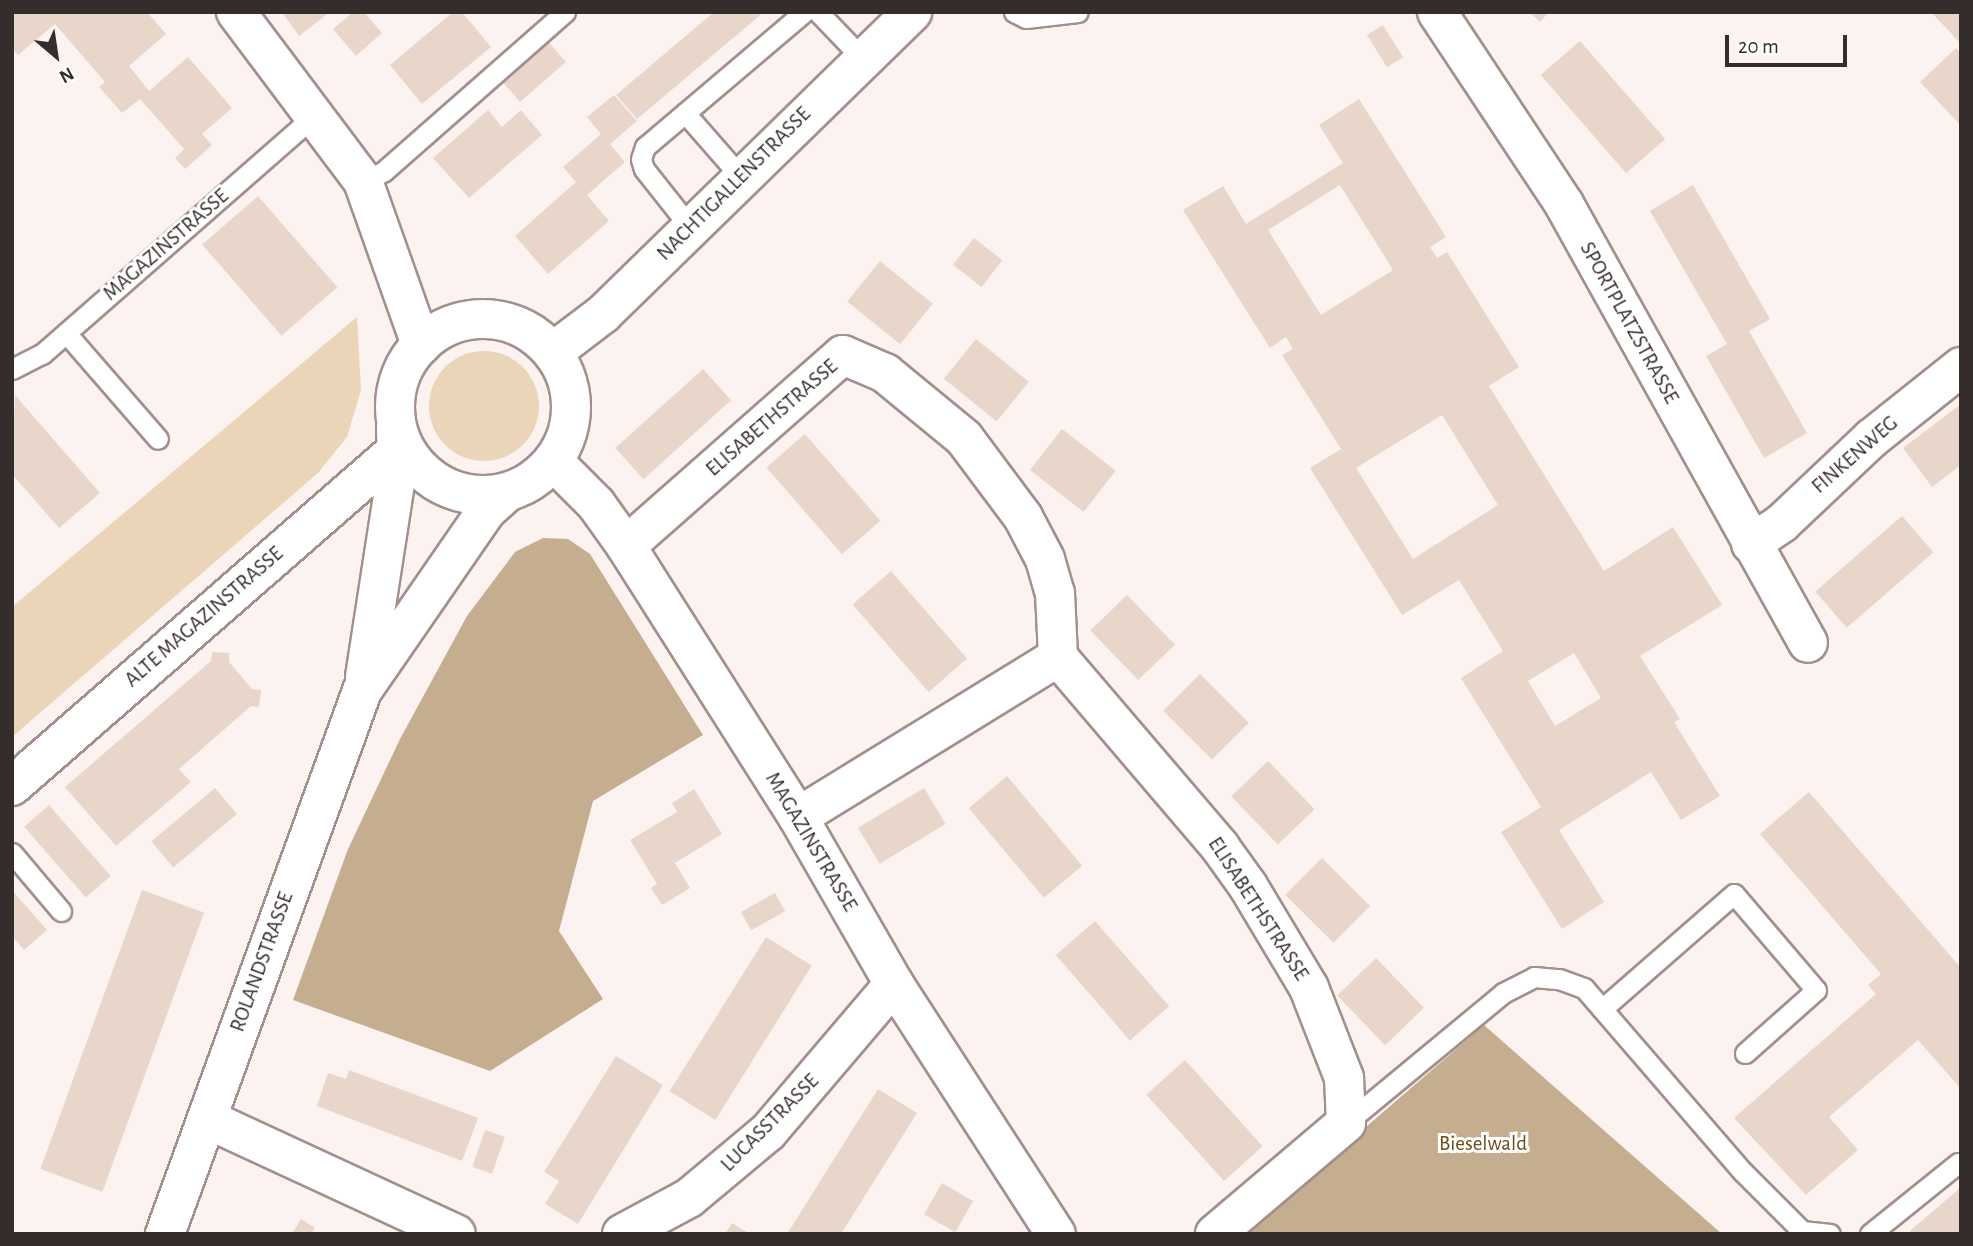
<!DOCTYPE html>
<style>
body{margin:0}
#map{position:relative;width:1973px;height:1246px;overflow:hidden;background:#fcf3f1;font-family:"Alegreya Sans",sans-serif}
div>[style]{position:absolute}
.green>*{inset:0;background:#ebd5b9}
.round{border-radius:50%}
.forest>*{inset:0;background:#c5ad8f}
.building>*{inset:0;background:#e8d6cb;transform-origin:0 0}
.roads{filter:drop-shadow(2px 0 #a38f8b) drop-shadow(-2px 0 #a38f8b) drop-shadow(0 2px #a38f8b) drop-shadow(0 -2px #a38f8b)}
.lane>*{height:19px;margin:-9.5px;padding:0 9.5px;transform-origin:9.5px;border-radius:9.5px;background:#fff}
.street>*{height:38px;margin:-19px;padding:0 19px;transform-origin:19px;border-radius:19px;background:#fff}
.secondary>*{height:38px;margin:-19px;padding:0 19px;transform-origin:19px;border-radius:19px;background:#fff}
.secondary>.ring{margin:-19px;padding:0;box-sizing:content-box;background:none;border:38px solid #fff;border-radius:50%}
span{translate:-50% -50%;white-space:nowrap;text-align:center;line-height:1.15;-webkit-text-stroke:6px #fff;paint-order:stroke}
.street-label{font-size:21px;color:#352d2b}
.park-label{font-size:21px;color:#6d4c19}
.frame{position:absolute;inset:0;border:14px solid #352d2b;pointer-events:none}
.north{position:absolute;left:21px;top:21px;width:70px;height:70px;-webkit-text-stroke:5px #fff;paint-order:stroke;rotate:151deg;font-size:19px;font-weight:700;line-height:28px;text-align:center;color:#352d2b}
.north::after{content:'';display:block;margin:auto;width:24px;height:32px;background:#352d2b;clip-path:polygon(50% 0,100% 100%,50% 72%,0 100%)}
.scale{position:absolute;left:1725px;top:35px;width:122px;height:32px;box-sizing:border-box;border:4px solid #352d2b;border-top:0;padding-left:9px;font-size:21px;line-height:24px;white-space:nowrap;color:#352d2b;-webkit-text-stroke:5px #fff;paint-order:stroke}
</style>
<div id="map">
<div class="green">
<div style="clip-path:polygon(357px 317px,361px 390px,347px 437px,318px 473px,12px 737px,12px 607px)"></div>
<div class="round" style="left:429px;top:351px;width:110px;height:110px"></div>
</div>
<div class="forest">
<div style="clip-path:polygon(543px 538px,568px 539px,590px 554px,703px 735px,593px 801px,559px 931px,603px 999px,490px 1071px,293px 1000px,348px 849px,400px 739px,467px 616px,515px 552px)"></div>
<div style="clip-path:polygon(1484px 1025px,1722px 1234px,1242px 1234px)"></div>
</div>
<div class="building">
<div style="clip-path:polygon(12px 12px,147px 12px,166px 34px,129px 66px,149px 91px,188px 57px,232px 108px,202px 134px,212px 145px,185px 169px,175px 158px,184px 149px,140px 99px,122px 113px,99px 87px,105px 82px,55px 24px,18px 55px,12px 48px)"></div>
<div style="clip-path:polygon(282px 12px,330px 12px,299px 36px)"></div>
<div style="clip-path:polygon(353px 12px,364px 12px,382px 33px,356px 56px,333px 29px)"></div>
<div style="clip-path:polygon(453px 12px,462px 12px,491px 47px,422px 104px,390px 65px)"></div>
<div style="clip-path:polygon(714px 12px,764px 12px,637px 119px,616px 95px)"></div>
<div style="clip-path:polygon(1529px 12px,1549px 12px,1540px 22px)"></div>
<div style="clip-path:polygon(1931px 12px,1961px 12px,1961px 44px)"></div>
<div style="left:1383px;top:25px;width:38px;height:19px;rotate:58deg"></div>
<div style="left:547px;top:40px;width:29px;height:61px;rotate:49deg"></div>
<div style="left:1580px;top:41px;width:130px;height:52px;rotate:49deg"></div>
<div style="clip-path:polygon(1956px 48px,1961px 53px,1961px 126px,1920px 82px)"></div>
<div style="clip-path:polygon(614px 95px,637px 121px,610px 144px,625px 162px,587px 195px,609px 221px,548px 274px,515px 236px,576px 182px,563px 167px,601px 134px,587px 117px)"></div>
<div style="clip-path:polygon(evenodd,1359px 99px,1446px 237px,1430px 247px,1437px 258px,1447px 252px,1519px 367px,1489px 386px,1604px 571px,1673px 527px,1722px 605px,1640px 656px,1680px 719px,1674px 722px,1720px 796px,1681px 820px,1651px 772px,1559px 830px,1604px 902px,1562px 929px,1501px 832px,1541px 807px,1461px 678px,1503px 651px,1459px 580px,1402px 615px,1310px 468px,1341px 449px,1282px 355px,1293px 349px,1286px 337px,1270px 348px,1183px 210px,1223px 186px,1246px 224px,1343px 163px,1319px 125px,1359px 99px,1340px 185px,1393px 270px,1321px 315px,1268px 230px,1340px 185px,1359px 99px,1442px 415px,1498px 505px,1413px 559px,1356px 468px,1442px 415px,1359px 99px,1574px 653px,1601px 698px,1555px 726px,1528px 681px,1574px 653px)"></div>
<div style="clip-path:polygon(488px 110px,502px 127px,521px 110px,542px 135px,469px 198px,433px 158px)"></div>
<div style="clip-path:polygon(1693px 185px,1770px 319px,1749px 331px,1807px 433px,1764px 458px,1706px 356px,1727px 344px,1650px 211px)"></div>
<div style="left:258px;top:196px;width:121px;height:74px;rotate:49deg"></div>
<div style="left:974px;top:238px;width:36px;height:34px;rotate:38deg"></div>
<div style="left:880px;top:261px;width:68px;height:52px;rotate:39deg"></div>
<div style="left:976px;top:339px;width:68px;height:51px;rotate:39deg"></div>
<div style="left:703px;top:369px;width:42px;height:118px;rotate:48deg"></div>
<div style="clip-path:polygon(15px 395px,100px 493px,59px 528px,12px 474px)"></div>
<div style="clip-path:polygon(1961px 404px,1961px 465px,1932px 487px,1903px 448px)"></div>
<div style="left:1062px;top:429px;width:68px;height:52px;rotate:38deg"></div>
<div style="left:805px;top:434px;width:115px;height:51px;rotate:49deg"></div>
<div style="left:1902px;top:516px;width:48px;height:115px;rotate:49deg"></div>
<div style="left:891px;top:571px;width:116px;height:51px;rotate:49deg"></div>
<div style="left:1127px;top:595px;width:69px;height:51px;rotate:46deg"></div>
<div style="clip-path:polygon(212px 652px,229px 653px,229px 662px,252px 689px,261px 690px,259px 707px,251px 706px,179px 769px,191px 782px,116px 846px,65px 787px,211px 661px)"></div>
<div style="left:1200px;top:674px;width:69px;height:52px;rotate:45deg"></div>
<div style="left:1268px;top:761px;width:67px;height:51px;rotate:46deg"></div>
<div style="left:1007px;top:776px;width:117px;height:50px;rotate:50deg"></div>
<div style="left:215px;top:788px;width:34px;height:83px;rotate:50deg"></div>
<div style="left:924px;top:788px;width:42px;height:77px;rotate:59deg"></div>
<div style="clip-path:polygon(694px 789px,722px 834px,675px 863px,690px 888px,662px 905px,651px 888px,657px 884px,630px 840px,677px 812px,672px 803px)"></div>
<div style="clip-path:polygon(1809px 792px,1961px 968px,1961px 1089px,1918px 1040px,1829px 1117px,1858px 1150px,1806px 1195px,1734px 1118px,1876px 994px,1868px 985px,1881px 974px,1760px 834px)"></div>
<div style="left:49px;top:805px;width:94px;height:33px;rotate:49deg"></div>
<div style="left:1322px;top:858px;width:68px;height:52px;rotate:45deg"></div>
<div style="clip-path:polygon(12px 890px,47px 930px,24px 950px,12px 936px)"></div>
<div style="left:142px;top:890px;width:66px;height:297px;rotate:20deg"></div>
<div style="left:775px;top:893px;width:21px;height:39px;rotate:61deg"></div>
<div style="left:1095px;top:921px;width:113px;height:52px;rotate:49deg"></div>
<div style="left:766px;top:937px;width:54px;height:182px;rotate:32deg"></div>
<div style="left:1376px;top:958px;width:69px;height:54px;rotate:46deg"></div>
<div style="clip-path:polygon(616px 1056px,663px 1085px,578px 1224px,545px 1204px,559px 1181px,544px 1172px)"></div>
<div style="left:1185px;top:1060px;width:116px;height:52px;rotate:48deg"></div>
<div style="clip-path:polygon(349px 1070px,478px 1118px,462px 1161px,317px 1106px,328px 1073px,346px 1079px)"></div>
<div style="clip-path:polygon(878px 1089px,917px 1113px,866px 1194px,841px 1234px,787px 1234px)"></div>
<div style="left:485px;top:1130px;width:21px;height:39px;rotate:19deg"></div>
<div style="left:942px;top:1183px;width:36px;height:36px;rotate:30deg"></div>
<div style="clip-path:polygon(1961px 1187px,1961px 1234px,1912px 1234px,1910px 1231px)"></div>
<div style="clip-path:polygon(301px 1219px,315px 1228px,311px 1234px,292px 1234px)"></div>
<div style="clip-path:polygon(732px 1223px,750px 1234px,725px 1234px)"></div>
</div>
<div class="roads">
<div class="lane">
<div style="left:818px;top:12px;width:64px;rotate:46.3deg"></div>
<div style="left:1014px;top:12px;width:13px;rotate:27deg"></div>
<div style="left:1026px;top:18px;width:52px;rotate:-6.6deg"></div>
<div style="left:685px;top:113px;width:85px;rotate:48.8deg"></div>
<div style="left:363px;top:181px;width:23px;rotate:-25deg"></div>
<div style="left:384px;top:171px;width:241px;rotate:-41.3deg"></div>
<div style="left:690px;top:227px;width:74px;rotate:-128.4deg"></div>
<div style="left:644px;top:169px;width:10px;rotate:-107deg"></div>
<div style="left:641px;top:159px;width:13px;rotate:-72deg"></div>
<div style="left:645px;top:147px;width:209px;rotate:-40.3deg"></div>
<div style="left:66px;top:333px;width:140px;rotate:49deg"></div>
<div style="left:12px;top:369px;width:34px;rotate:-27deg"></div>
<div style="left:42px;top:354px;width:363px;rotate:-41.2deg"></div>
<div style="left:12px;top:853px;width:76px;rotate:49.8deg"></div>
<div style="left:1602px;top:1009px;width:175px;rotate:-41.1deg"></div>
<div style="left:1734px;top:894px;width:126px;rotate:49.5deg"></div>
<div style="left:1816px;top:990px;width:95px;rotate:138.4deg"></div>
<div style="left:1346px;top:1123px;width:204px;rotate:-39.6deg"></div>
<div style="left:1503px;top:993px;width:35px;rotate:-27deg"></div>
<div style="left:1534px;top:977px;width:25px;rotate:5deg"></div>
<div style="left:1559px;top:979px;width:27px;rotate:20deg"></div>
<div style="left:1584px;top:988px;width:243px;rotate:49.2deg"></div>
<div style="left:1743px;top:1172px;width:83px;rotate:45deg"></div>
<div style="left:1802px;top:1231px;width:28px;rotate:6deg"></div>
<div style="left:1870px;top:1234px;width:113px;rotate:-38.9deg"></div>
</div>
<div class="street">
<div style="left:1437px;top:12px;width:230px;rotate:56.5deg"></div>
<div style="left:1564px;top:204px;width:502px;rotate:60.93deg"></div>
<div style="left:553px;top:461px;width:61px;rotate:45deg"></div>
<div style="left:596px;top:504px;width:52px;rotate:54.5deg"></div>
<div style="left:626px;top:546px;width:321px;rotate:57.6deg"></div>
<div style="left:798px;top:817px;width:193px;rotate:60.1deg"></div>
<div style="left:894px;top:984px;width:298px;rotate:57.1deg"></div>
<div style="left:1751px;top:544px;width:37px;rotate:-34deg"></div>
<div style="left:1782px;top:523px;width:124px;rotate:-43.4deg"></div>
<div style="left:1872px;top:438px;width:114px;rotate:-38.6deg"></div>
<div style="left:626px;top:546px;width:289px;rotate:-41.4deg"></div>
<div style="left:843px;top:355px;width:46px;rotate:23.2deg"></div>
<div style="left:885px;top:373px;width:102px;rotate:39.4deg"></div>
<div style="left:964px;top:438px;width:99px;rotate:53.2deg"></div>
<div style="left:1023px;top:517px;width:47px;rotate:62.4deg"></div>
<div style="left:1045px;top:559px;width:35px;rotate:74deg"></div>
<div style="left:1055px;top:593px;width:64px;rotate:87.3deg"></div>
<div style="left:1058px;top:657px;width:250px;rotate:49.5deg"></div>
<div style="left:1220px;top:847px;width:48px;rotate:54.3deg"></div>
<div style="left:1248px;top:886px;width:119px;rotate:59.1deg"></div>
<div style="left:1309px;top:988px;width:97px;rotate:68.7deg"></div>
<div style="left:1344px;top:1078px;width:45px;rotate:87.5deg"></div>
<div style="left:1346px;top:1123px;width:172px;rotate:139.7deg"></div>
<div style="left:12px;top:786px;width:511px;rotate:-41.11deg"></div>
<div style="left:798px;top:817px;width:305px;rotate:-31.6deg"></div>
<div style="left:207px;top:1119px;width:274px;rotate:24.8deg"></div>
<div style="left:622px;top:1234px;width:76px;rotate:-28.2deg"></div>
<div style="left:689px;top:1198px;width:103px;rotate:-39.9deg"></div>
<div style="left:768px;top:1132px;width:194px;rotate:-49.6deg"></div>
</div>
<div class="secondary">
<div style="left:236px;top:12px;width:211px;rotate:53.1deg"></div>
<div style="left:363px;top:181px;width:174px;rotate:70.5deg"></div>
<div class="ring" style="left:395px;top:319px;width:138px;height:138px"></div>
<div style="left:553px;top:352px;width:63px;rotate:-37.2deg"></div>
<div style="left:603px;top:314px;width:432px;rotate:-44.3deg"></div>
<div style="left:365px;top:677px;width:209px;rotate:-81.2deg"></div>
<div style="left:397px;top:470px;width:42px;rotate:-91.4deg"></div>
<div style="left:165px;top:1234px;width:578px;rotate:-70.06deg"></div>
<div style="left:362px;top:691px;width:219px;rotate:-55.4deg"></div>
<div style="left:486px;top:511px;width:28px;rotate:-42deg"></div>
</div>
</div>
<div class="street-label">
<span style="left:734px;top:184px;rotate:-45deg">NACHTIGALLENSTRASSE</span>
<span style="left:166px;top:245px;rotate:-41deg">MAGAZINSTRASSE</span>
<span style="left:1629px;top:323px;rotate:61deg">SPORTPLATZSTRASSE</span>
<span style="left:772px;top:418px;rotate:-41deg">ELISABETHSTRASSE</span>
<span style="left:1855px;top:455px;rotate:-41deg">FINKENWEG</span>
<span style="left:204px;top:617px;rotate:-41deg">ALTE MAGAZINSTRASSE</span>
<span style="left:811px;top:842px;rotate:59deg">MAGAZINSTRASSE</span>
<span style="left:1258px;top:909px;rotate:57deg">ELISABETHSTRASSE</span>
<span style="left:262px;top:962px;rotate:-70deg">ROLANDSTRASSE</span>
<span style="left:770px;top:1123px;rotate:-45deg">LUCASSTRASSE</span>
</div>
<div class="park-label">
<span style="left:1483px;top:1144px">Bieselwald</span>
</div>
<div class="frame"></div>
<div class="north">N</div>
<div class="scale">20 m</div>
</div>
